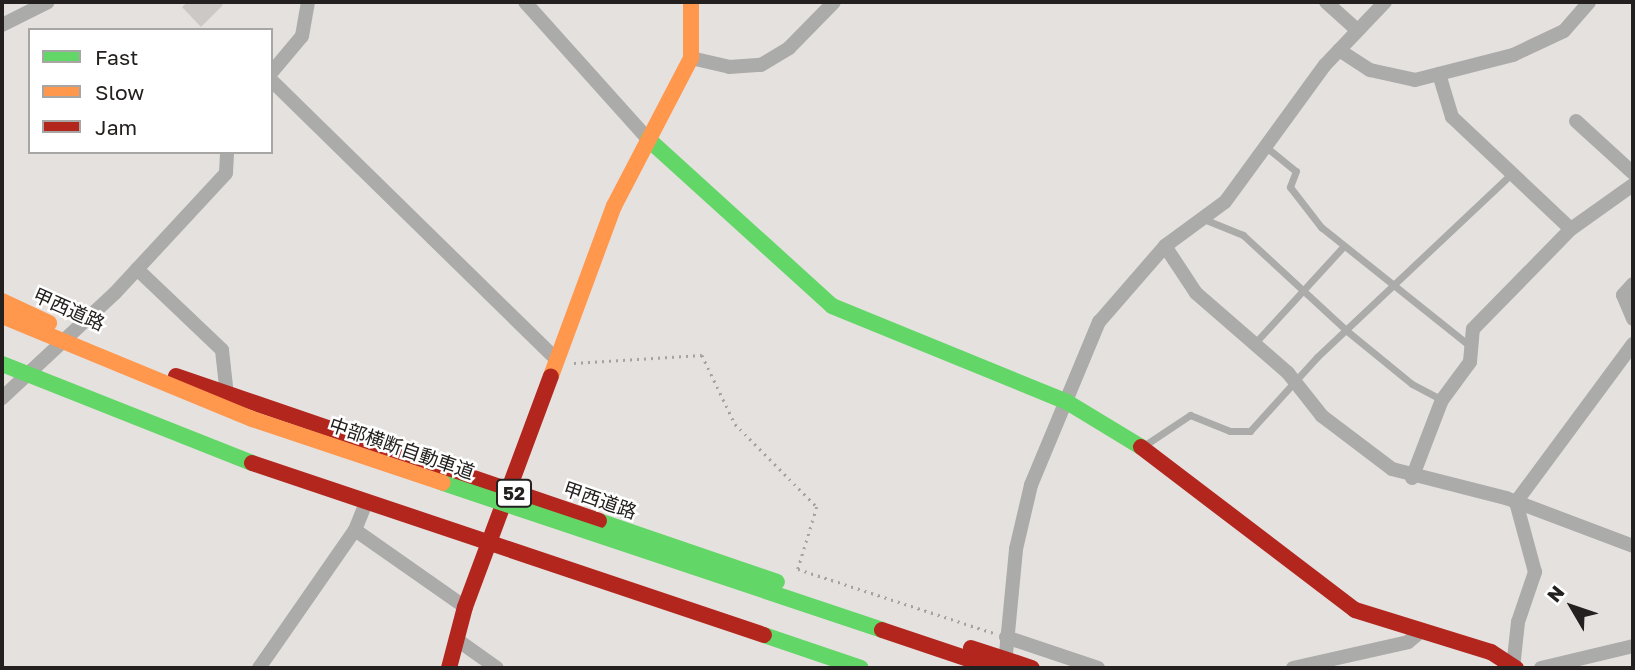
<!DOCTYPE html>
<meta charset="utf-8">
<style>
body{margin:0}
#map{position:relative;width:1635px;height:670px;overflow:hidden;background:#e5e1df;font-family:"Golos Text","Noto Sans JP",sans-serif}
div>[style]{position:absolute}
.building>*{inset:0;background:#cbc8c6}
.path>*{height:2.5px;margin-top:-1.25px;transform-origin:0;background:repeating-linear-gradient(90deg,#a4a3a2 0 2px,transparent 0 7px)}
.lane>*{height:7px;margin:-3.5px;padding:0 3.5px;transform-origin:3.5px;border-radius:3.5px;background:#ababa9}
.street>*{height:14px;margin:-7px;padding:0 7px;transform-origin:7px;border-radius:7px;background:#ababa9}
.fast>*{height:16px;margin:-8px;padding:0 8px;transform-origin:8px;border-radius:8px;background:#63d668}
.slow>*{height:16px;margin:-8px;padding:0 8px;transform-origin:8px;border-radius:8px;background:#ff974d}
.jam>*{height:16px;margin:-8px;padding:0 8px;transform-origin:8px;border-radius:8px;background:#b3261e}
.fast-bridge>*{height:16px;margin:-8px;padding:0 8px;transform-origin:8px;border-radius:8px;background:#63d668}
.slow-bridge>*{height:16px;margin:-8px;padding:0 8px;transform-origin:8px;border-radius:8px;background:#ff974d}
.jam-bridge>*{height:16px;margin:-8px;padding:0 8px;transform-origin:8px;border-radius:8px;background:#b3261e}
span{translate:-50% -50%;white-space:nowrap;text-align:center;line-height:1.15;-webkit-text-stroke:5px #fff;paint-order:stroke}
.shield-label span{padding:2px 5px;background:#fff;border:2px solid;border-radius:5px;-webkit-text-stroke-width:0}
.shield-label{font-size:18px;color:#23201f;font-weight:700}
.street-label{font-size:19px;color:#23201f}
.frame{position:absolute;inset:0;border:4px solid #23201f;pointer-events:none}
.legend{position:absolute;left:28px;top:28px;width:245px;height:126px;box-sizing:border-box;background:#fff;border:2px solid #a7a6a5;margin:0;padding:9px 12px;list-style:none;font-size:21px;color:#23201f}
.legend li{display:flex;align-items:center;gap:14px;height:35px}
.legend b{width:35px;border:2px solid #a7a6a5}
.north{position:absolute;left:1537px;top:572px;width:70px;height:70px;-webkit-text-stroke:5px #fff;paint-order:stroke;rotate:309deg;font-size:19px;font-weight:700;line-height:28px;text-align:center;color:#23201f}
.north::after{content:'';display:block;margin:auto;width:24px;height:32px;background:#23201f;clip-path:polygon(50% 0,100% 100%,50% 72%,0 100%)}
</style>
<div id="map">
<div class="building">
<i style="clip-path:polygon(188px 2px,220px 2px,223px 5px,201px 27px,182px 7px)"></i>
</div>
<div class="path">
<i style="left:574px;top:363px;width:128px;rotate:-3.6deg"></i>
<i style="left:702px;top:355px;width:76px;rotate:64.4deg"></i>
<i style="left:735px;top:424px;width:117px;rotate:45.3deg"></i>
<i style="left:817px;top:507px;width:65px;rotate:107deg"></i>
<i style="left:798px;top:569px;width:206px;rotate:18.1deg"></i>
</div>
<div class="lane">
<i style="left:1266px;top:147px;width:38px;rotate:39deg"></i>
<i style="left:1296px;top:171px;width:17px;rotate:111deg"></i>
<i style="left:1290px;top:187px;width:51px;rotate:52.2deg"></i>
<i style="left:1321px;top:227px;width:189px;rotate:38.6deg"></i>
<i style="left:1206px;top:220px;width:40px;rotate:22deg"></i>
<i style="left:1243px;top:235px;width:142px;rotate:42.7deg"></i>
<i style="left:1347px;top:331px;width:84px;rotate:39.2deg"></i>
<i style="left:1412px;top:384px;width:34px;rotate:28deg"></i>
<i style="left:1254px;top:344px;width:132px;rotate:-47.5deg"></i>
<i style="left:1142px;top:447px;width:58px;rotate:-33.7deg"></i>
<i style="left:1190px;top:415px;width:43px;rotate:21.8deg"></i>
<i style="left:1230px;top:431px;width:20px"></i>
<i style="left:1250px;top:431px;width:100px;rotate:-47.8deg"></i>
<i style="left:1317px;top:357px;width:267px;rotate:-43.3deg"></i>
</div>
<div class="street">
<i style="left:525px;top:2px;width:184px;rotate:48.1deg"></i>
<i style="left:1326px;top:2px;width:40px;rotate:42deg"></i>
<i style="left:2px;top:25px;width:51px;rotate:-26.6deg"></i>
<i style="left:1339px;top:50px;width:37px;rotate:33deg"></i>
<i style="left:1370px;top:70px;width:46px;rotate:12.5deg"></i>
<i style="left:1415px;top:80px;width:101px;rotate:-14.3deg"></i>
<i style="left:1513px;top:55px;width:56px;rotate:-25.2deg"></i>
<i style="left:1564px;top:31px;width:38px;rotate:-49deg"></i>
<i style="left:691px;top:58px;width:39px;rotate:13deg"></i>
<i style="left:729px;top:67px;width:32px;rotate:-4deg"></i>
<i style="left:761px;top:65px;width:33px;rotate:-31deg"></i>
<i style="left:789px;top:48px;width:64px;rotate:-45.6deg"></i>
<i style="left:271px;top:73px;width:48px;rotate:-50deg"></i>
<i style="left:302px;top:36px;width:35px;rotate:-80deg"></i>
<i style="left:1439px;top:74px;width:45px;rotate:73.2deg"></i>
<i style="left:1452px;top:117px;width:163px;rotate:43.3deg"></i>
<i style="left:271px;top:80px;width:400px;rotate:44.4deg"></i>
<i style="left:1576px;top:121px;width:77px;rotate:42.4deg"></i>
<i style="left:1165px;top:246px;width:56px;rotate:56.6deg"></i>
<i style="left:1196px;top:293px;width:122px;rotate:41deg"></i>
<i style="left:1288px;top:373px;width:55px;rotate:51.7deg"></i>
<i style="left:1322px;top:416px;width:88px;rotate:37.1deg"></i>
<i style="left:1392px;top:469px;width:118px;rotate:14.3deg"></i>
<i style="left:1506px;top:498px;width:136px;rotate:20.7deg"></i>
<i style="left:137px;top:269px;width:117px;rotate:43.6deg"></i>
<i style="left:222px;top:350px;width:45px;rotate:83.7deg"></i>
<i style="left:1633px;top:284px;width:15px;rotate:132deg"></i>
<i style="left:1623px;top:295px;width:26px;rotate:67deg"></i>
<i style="left:2px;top:398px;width:154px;rotate:-42.9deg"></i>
<i style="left:115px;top:293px;width:163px;rotate:-47.2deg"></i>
<i style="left:226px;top:173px;width:21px;rotate:-87deg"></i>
<i style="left:1412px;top:478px;width:84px;rotate:-69deg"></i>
<i style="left:1442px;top:400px;width:47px;rotate:-53.6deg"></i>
<i style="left:1470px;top:362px;width:33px;rotate:-85deg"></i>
<i style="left:1473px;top:329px;width:140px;rotate:-45.6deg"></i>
<i style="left:1571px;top:229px;width:76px;rotate:-35.4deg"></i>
<i style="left:355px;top:530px;width:134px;rotate:35deg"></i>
<i style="left:1006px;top:637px;width:97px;rotate:18.6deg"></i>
<i style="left:456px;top:639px;width:50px;rotate:35.3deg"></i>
<i style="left:1005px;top:664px;width:116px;rotate:-84.5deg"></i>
<i style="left:1016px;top:549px;width:66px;rotate:-76.8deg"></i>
<i style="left:1031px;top:485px;width:177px;rotate:-67.4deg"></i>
<i style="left:1099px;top:322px;width:101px;rotate:-49deg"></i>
<i style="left:1165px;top:246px;width:74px;rotate:-36.3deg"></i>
<i style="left:1225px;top:202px;width:170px;rotate:-53.9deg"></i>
<i style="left:1325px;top:65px;width:87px;rotate:-46.4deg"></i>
<i style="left:259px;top:668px;width:168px;rotate:-55.2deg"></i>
<i style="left:355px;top:530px;width:29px;rotate:-68deg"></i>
<i style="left:1293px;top:668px;width:118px;rotate:-12.7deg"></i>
<i style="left:1408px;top:642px;width:13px;rotate:-39deg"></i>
<i style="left:1513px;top:668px;width:46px;rotate:-83.8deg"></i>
<i style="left:1518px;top:622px;width:53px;rotate:-71.2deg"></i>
<i style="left:1535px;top:572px;width:73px;rotate:-105.2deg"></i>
<i style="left:1516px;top:502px;width:197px;rotate:-53.5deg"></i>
<i style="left:1541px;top:668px;width:95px;rotate:-13.4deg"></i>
</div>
<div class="fast">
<i style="left:648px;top:139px;width:248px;rotate:42.2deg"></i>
<i style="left:832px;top:306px;width:254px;rotate:22.2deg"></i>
<i style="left:1067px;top:402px;width:87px;rotate:31.3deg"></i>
<i style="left:2px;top:364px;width:269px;rotate:21.6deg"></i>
<i style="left:599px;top:521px;width:188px;rotate:18.9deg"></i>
<i style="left:764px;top:635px;width:102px;rotate:18.8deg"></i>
</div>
<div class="slow">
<i style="left:2px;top:301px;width:52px;rotate:25.1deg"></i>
<i style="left:551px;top:376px;width:181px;rotate:-69.7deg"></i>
<i style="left:614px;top:206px;width:167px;rotate:-62.5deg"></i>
<i style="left:691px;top:58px;width:56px;rotate:-90deg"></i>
</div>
<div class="jam">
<i style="left:176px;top:376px;width:447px;rotate:18.9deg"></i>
<i style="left:1141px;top:447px;width:269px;rotate:37.3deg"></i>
<i style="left:1355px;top:610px;width:142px;rotate:17.2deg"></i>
<i style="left:1491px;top:652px;width:30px;rotate:33deg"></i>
<i style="left:252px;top:463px;width:540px;rotate:18.57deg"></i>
<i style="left:971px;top:648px;width:64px;rotate:18.2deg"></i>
<i style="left:449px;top:668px;width:63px;rotate:-75.3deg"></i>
<i style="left:465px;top:607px;width:246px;rotate:-69.6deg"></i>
</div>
<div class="fast-bridge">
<i style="left:443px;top:483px;width:463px;rotate:18.5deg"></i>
</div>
<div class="slow-bridge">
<i style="left:2px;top:316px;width:270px;rotate:22.4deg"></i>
<i style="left:252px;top:419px;width:201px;rotate:18.5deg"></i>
</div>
<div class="jam-bridge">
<i style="left:882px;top:630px;width:119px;rotate:18.6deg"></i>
</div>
<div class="shield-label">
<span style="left:514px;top:493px">52</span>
</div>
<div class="street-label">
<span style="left:69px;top:309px;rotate:24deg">甲西道路</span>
<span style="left:402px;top:448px;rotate:19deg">中部横断自動車道</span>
<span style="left:600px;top:500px;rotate:19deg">甲西道路</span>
</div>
<div class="frame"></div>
<ul class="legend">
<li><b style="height:9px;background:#63d668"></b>Fast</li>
<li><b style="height:9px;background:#ff974d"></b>Slow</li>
<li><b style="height:9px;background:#b3261e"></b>Jam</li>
</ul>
<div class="north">N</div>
</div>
